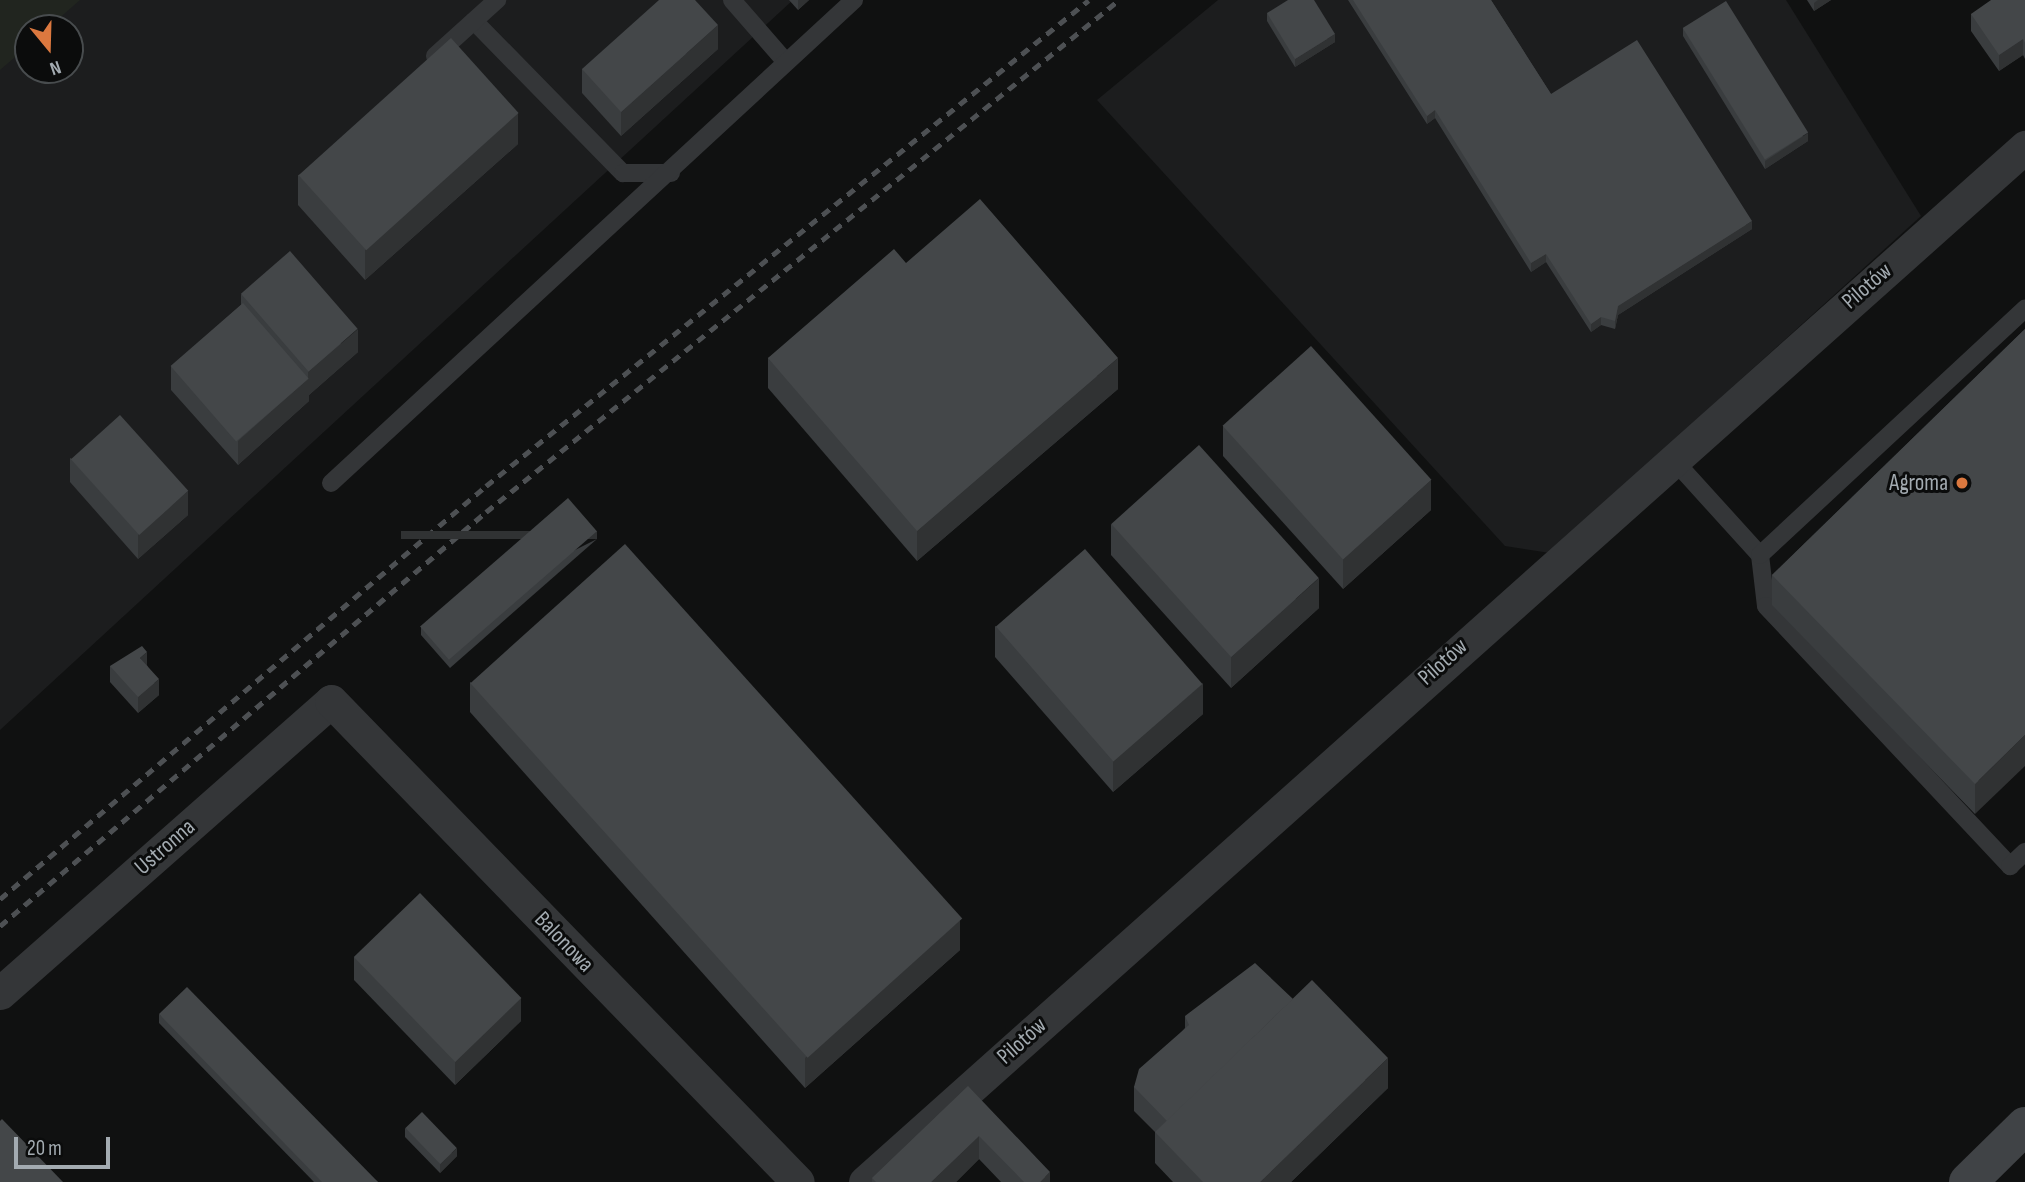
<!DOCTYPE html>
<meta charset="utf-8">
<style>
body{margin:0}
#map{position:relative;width:2025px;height:1182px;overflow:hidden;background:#101111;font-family:"Sofia Sans Condensed",sans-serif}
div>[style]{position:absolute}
.built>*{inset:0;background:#1c1d1e}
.green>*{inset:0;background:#21251f}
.lane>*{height:18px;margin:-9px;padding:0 9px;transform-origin:9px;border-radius:9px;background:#343638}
.street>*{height:33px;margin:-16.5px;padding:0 16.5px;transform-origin:16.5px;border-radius:16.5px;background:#343638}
.secondary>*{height:38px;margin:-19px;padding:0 19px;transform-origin:19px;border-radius:19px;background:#404346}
.rail>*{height:5px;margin-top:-2.5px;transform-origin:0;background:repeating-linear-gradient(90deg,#4d5053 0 9px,transparent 0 16px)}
.wall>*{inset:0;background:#3a3d3f}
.shaded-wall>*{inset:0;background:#303233;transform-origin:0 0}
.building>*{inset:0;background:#444749;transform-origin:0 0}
.dots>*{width:19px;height:19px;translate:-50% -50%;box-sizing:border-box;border:4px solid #0b0c0c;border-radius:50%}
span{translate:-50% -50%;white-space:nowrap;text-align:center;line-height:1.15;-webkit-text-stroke:6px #0b0c0c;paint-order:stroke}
.street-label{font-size:23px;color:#a3abb1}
.poi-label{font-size:23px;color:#a3abb1}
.right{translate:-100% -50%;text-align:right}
.north{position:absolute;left:14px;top:14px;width:70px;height:70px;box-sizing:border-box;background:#0b0c0c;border:2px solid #484c4e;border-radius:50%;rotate:161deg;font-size:19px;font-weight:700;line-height:28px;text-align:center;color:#a3abb1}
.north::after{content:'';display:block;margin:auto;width:24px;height:32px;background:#db783f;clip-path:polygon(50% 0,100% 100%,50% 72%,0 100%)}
.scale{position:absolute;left:14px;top:1137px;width:96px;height:32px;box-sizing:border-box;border:4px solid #a3abb1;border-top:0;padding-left:9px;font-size:21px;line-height:24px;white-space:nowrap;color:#a3abb1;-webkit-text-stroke:5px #0b0c0c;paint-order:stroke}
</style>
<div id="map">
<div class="built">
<i style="clip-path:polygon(evenodd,0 0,793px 0,0 730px,0 0,28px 28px,70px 28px,70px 70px,28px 70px,28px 28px)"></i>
<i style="clip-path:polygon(1218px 0,1786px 0,1921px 216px,1550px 553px,1505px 546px,1097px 100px)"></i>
</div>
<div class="green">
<i style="clip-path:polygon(0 0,80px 0,48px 28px,28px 28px,28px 46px,0 70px)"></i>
</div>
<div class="lane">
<i style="left:732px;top:0;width:81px;rotate:49deg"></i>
<i style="left:474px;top:21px;width:213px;rotate:45.6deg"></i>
<i style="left:623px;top:173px;width:48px"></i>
<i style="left:435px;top:56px;width:84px;rotate:-42.1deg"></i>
<i style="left:1671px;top:457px;width:132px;rotate:47.8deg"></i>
<i style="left:1760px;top:555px;width:51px;rotate:83.3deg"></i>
<i style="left:1766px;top:606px;width:357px;rotate:46.8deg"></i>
<i style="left:2010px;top:866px;width:21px;rotate:-43deg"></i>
<i style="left:331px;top:483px;width:712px;rotate:-42.72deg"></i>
<i style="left:1760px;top:555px;width:362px;rotate:-42.9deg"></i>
</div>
<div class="street">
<i style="left:0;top:993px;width:441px;rotate:-41.4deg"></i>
<i style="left:331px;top:701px;width:670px;rotate:45.85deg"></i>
<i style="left:865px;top:1182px;width:1555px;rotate:-41.74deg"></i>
</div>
<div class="secondary">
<i style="left:1968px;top:1182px;width:80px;rotate:-44.5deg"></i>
</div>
<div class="rail">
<i style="left:0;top:899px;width:638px;rotate:-40.36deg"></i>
<i style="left:486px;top:486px;width:774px;rotate:-38.87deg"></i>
<i style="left:0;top:926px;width:638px;rotate:-40.43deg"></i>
<i style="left:486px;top:512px;width:814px;rotate:-38.97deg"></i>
</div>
<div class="wall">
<i style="clip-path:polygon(789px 0,809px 0,798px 10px)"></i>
<i style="clip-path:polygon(1348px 0,1491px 0,1551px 94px,1752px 229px,1618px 315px,1615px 329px,1601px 325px,1591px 332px,1546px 262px,1531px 272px,1435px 118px,1427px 124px)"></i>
<i style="clip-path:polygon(1807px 0,1831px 0,1814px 11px)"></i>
<i style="clip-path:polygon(2025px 0,2025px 59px,2023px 55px,1999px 71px,1971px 31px,1971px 14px)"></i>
<i style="clip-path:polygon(1267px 13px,1335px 42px,1295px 67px,1267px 21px)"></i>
<i style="clip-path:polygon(1683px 28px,1808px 141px,1765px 169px,1683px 36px)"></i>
<i style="clip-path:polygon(718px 49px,621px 136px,582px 93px,582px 69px)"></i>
<i style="clip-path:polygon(518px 144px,365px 280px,298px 205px,298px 175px)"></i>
<i style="clip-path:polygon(906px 263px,1118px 389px,917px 561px,768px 388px,768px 358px)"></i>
<i style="clip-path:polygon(241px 294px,358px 352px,309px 395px,309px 401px,238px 465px,171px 390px,171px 367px,241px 305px)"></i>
<i style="clip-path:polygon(2025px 329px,1975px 814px,1772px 605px,1772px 575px)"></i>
<i style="clip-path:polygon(1223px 426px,1431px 510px,1343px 589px,1223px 456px)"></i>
<i style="clip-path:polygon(70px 458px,188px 515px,138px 559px,70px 482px)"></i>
<i style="clip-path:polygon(1111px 524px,1319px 608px,1231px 688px,1111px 555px)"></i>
<i style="clip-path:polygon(597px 539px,450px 668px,421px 635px,421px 627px)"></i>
<i style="clip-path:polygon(995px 626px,1203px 714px,1113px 792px,995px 657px)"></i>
<i style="clip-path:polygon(147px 665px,159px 695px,138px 713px,110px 682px,110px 666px)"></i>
<i style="clip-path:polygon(470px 682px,960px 950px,805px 1088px,470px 712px)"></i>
<i style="clip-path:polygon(354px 957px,521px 1021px,455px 1085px,354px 980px)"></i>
<i style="clip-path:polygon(159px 1014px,378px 1182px,314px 1182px,159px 1023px)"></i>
<i style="clip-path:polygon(1185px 1016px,1388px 1088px,1291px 1182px,1173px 1182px,1155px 1163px,1155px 1132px,1134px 1111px,1134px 1087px,1185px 1028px)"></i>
<i style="clip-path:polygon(968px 1086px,1050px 1182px,1001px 1182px,979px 1159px,956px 1182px,872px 1182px,872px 1178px)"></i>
<i style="clip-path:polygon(405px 1128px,457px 1156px,440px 1173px,405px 1137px)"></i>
</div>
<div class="shaded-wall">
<i style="clip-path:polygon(798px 0,809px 0,798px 10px)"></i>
<i style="clip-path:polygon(1818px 0,1831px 0,1814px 11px,1814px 3px)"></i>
<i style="clip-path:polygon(718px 25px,718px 49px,621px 136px,621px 112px)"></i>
<i style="clip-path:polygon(1335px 34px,1335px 42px,1295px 67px,1295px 59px)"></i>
<i style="clip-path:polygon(2023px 39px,2023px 55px,1999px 71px,1999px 55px)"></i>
<i style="clip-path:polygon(1435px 110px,1435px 118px,1427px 124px,1427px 116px)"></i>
<i style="clip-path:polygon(518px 113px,518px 144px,365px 280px,365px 250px)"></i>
<i style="clip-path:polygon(1808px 133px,1808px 141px,1765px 169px,1765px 161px)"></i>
<i style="clip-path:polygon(1752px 221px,1752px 229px,1618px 315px,1615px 329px,1615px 321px,1618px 306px)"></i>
<i style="clip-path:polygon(1546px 254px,1546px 262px,1531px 272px,1531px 263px)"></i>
<i style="clip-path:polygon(1601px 317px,1601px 325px,1591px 332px,1591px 324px)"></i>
<i style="clip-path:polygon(358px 329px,358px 352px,309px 395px,309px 401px,238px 465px,238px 441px,308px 379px,308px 372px)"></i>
<i style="clip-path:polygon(1118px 358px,1118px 389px,917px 561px,917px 531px)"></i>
<i style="clip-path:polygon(1431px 480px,1431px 510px,1343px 589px,1343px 559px)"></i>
<i style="clip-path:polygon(188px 491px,188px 515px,138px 559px,138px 535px)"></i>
<i style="left:597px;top:531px;width:8px;height:196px;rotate:90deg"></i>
<i style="clip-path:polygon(1319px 578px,1319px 608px,1231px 688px,1231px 657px)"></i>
<i style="clip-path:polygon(147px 652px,147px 668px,140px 658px)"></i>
<i style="clip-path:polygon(159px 679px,159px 695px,138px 713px,138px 697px)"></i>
<i style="clip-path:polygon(1203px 683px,1203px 714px,1113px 792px,1113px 761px)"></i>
<i style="clip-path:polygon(2025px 735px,2025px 766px,1975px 814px,1975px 784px)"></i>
<i style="clip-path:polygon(960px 920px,960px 950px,805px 1088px,805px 1058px)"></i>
<i style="clip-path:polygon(521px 998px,521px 1021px,455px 1085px,455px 1061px)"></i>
<i style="clip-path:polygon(1388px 1058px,1388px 1088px,1291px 1182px,1260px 1182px)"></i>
<i style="clip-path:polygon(979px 1136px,979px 1159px,956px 1182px,931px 1182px)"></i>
<i style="clip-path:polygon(457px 1148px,457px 1156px,440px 1173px,440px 1164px)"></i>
<i style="clip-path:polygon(1050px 1172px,1050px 1182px,1040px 1182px)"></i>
</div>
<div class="building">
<i style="clip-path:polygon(659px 0,695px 0,718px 25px,621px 112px,582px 69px)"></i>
<i style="clip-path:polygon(1288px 0,1314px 0,1335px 34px,1295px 59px,1267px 13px)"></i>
<i style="clip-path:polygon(1353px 0,1491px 0,1551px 94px,1637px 40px,1752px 221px,1618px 306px,1615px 321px,1601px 317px,1591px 324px,1546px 254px,1531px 263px,1435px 110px,1427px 116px)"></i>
<i style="clip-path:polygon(1991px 0,2025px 0,2025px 43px,2023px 39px,1999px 55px,1971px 14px)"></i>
<i style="left:1726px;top:1px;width:155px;height:51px;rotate:58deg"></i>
<i style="left:451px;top:38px;width:101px;height:205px;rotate:48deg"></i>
<i style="clip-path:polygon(980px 199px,1118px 358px,917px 531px,768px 358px,894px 249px,906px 263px)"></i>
<i style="left:290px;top:251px;width:103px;height:65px;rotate:49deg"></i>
<i style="left:243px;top:303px;width:100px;height:96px;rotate:49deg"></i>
<i style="clip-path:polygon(2025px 329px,2025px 735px,1975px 784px,1772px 575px)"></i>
<i style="left:1311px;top:346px;width:180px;height:119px;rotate:48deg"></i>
<i style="left:120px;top:415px;width:102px;height:66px;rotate:48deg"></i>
<i style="left:1199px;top:445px;width:179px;height:118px;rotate:48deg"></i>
<i style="left:568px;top:498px;width:44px;height:196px;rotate:49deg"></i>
<i style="left:625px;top:544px;width:504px;height:208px;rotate:48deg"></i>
<i style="left:1085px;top:549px;width:179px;height:118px;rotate:49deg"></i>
<i style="clip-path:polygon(142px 646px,147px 652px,140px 658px,159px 679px,138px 697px,110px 666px)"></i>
<i style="left:420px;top:893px;width:146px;height:92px;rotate:46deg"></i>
<i style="clip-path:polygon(1255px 963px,1293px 999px,1167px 1121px,1134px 1087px,1139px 1069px,1189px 1025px,1185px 1016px)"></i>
<i style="clip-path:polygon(1312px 980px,1388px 1058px,1260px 1182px,1203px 1182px,1155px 1132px)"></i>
<i style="clip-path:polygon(187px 987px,378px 1182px,322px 1182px,159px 1014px)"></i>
<i style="clip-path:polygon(968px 1086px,1050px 1172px,1040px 1182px,1024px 1182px,979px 1136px,931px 1182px,876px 1182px,872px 1178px)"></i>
<i style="left:422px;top:1112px;width:50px;height:23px;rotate:46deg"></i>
<i style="clip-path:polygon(2px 1119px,63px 1182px,0 1182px,0 1121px)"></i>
</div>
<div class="dots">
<i style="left:1962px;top:483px;background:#db783f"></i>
</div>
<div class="street-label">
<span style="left:1867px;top:286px;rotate:-41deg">Pilotów</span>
<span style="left:1443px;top:662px;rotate:-42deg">Pilotów</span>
<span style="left:165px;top:847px;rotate:-41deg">Ustronna</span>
<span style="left:564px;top:942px;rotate:46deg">Balonowa</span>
<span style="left:1022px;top:1041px;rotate:-42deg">Pilotów</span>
</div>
<div class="poi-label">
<span class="right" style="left:1948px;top:483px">Agroma</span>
</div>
<div class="north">N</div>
<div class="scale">20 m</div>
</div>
